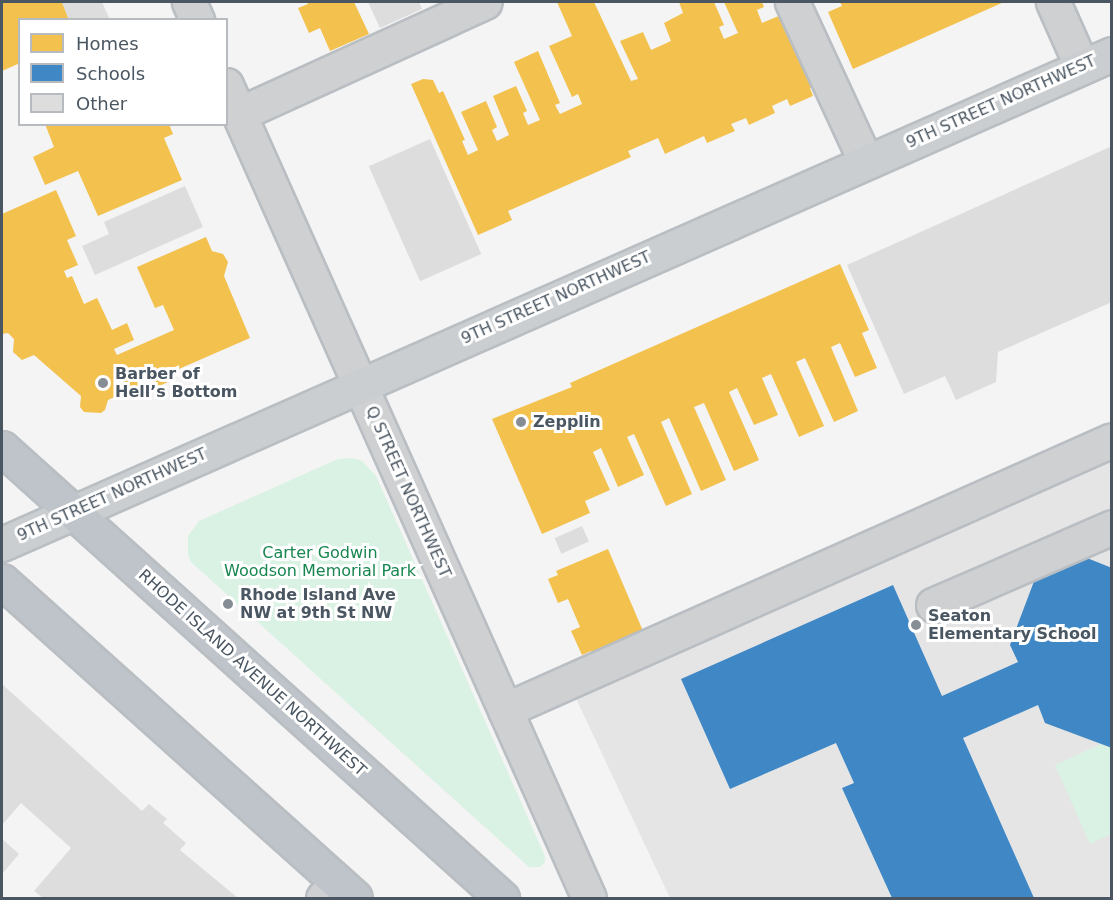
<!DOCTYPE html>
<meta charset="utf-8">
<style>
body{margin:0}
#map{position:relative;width:1113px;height:900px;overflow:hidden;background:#f4f4f4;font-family:"DejaVu Sans",sans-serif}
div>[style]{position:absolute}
.education>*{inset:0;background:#e6e5e6}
.green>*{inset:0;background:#d9f2e3}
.homes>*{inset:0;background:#f2c14e}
.schools>*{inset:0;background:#3f88c5}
.building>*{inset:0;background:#ddddde;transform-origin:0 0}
.roads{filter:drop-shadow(2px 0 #b9bec3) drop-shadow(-2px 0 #b9bec3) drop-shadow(0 2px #b9bec3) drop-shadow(0 -2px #b9bec3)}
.minor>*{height:33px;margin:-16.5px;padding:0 16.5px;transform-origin:16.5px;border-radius:16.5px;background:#ced0d2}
.major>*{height:33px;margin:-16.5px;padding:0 16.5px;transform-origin:16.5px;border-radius:16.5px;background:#caced1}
.highway>*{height:33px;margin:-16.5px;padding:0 16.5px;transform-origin:16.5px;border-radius:16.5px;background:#bec4c9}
.dots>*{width:16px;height:16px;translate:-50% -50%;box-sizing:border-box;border:3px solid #fff;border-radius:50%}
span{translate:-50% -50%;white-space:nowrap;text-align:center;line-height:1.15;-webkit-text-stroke:6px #fff;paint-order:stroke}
.street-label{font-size:16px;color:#4a5661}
.poi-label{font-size:16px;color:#4a5661;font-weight:700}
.left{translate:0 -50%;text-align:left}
.park-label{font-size:16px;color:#17864f}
.frame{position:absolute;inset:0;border:3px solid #4a5661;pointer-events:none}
.legend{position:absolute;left:18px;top:18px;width:210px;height:108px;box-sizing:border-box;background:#fff;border:2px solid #b7bbc0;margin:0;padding:8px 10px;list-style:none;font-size:18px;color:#4a5661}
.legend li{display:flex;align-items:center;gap:12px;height:30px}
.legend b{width:30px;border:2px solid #b7bbc0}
</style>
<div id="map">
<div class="education">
<i style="clip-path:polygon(1111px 451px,1111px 898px,670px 898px,572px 690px)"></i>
</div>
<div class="green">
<i style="clip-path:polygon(352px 458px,362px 461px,376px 476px,545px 856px,545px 862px,540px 867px,529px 867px,191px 562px,188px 555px,188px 536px,199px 521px,338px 459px)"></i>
<i style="clip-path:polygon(1101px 744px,1111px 748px,1111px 834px,1090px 844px,1055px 765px)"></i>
</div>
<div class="homes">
<i style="clip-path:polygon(2px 2px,62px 2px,69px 20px,20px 20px,20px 63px,2px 71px)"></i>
<i style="clip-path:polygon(307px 2px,354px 2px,369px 34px,330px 51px,320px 28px,309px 33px,298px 8px,308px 4px)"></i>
<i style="clip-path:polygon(557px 2px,594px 2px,631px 81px,638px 79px,620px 41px,643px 32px,651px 50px,671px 41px,664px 23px,683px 13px,679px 2px,714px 2px,724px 25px,719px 27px,724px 39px,738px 33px,724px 2px,762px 2px,764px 7px,757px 10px,762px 23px,781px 15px,812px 87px,810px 88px,813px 96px,790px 106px,787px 99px,772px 106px,775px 113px,749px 125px,746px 118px,731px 124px,735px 131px,707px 143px,704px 136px,665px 154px,658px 138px,628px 151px,631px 157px,508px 211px,512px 220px,478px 235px,411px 84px,423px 79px,433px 80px,439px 93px,443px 91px,465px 140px,462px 141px,468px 155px,478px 150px,461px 112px,486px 101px,497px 127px,492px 130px,497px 141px,509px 135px,493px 96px,516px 86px,527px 111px,523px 113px,528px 125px,540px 120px,514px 62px,538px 51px,560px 103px,555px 105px,560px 114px,582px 104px,578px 94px,572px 97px,549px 46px,572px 36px)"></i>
<i style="clip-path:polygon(840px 2px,1004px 2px,853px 69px,828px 12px,842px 6px)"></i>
<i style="clip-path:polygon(45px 124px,169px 124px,173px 134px,164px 138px,182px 180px,98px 216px,78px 171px,45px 185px,33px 157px,54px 147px)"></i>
<i style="clip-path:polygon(56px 190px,76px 236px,67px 240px,78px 265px,64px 271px,67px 278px,72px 276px,84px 304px,97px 298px,112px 330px,127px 323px,134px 340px,114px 349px,117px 355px,174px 330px,163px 305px,155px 308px,137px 267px,206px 237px,212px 251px,223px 254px,228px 262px,224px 276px,250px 338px,172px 372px,170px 381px,157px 387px,145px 383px,108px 400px,105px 410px,101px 413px,84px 412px,80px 407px,81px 396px,34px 355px,22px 360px,13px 352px,14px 339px,8px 333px,2px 334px,2px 214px)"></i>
<i style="clip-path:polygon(840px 264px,869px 330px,862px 333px,877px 368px,855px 377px,840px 343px,831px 347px,858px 411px,834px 422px,805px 358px,796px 362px,824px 426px,799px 437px,771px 374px,762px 378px,778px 415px,754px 425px,737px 388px,729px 392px,759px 460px,734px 471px,704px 403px,694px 407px,726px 480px,701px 491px,669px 418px,661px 422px,692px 494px,666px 506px,634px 434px,627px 437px,644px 475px,618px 487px,601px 448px,593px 452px,610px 490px,585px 501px,590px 513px,542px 534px,492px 419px,572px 387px,570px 383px)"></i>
<i style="clip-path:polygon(608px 549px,643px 631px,592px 654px,591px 651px,582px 655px,571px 631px,580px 627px,568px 599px,558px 603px,548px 579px,558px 575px,556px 571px)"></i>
</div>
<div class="schools">
<i style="clip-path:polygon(1082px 556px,1112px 568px,1112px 748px,1045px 723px,1038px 705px,963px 738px,1034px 898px,892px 898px,842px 788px,854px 783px,836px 743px,730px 789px,681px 679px,893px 585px,942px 696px,1018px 662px,1010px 645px,1036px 576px)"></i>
</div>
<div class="building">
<i style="clip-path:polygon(62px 2px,102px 2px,110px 20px,69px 20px)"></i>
<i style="clip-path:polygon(368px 2px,419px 2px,422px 9px,380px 28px)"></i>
<i style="left:430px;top:139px;width:126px;height:67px;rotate:66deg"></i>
<i style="clip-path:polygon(1112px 146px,1112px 302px,998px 352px,996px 382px,956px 400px,945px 376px,904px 394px,847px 265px)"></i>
<i style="clip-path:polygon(185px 186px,203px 227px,95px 275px,82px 246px,109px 234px,104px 222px)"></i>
<i style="left:582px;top:526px;width:17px;height:30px;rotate:66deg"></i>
<i style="clip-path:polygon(2px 684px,142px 811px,149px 804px,167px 819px,163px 823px,186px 843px,180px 850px,238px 898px,43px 898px,34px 891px,71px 848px,21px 803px,2px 825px)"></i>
<i style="clip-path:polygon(2px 839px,19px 854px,2px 874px)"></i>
</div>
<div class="roads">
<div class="minor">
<i style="left:189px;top:2px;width:20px;rotate:66deg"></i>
<i style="left:792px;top:2px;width:176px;rotate:65.2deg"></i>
<i style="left:1053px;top:2px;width:71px;rotate:66deg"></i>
<i style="left:226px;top:85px;width:890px;rotate:65.94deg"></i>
<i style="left:239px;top:114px;width:270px;rotate:-24.5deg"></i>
<i style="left:933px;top:605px;width:195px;rotate:-23.5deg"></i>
<i style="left:505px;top:710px;width:664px;rotate:-23.98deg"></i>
<i style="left:323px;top:898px;width:21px;rotate:-45deg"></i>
</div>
<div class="major">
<i style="left:2px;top:544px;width:1213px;rotate:-23.82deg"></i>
</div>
<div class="highway">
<i style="left:2px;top:448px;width:673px;rotate:41.99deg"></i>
<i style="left:2px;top:581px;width:474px;rotate:41.9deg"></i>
</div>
</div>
<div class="dots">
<i style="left:103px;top:383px;background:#868d94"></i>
<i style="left:521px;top:422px;background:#868d94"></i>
<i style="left:228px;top:604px;background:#868d94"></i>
<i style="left:916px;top:625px;background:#868d94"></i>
</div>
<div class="street-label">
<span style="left:1001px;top:102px;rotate:-24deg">9TH STREET NORTHWEST</span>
<span style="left:556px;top:298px;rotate:-24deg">9TH STREET NORTHWEST</span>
<span style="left:408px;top:492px;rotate:66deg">Q STREET NORTHWEST</span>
<span style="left:112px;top:495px;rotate:-24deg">9TH STREET NORTHWEST</span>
<span style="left:252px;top:673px;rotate:42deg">RHODE ISLAND AVENUE NORTHWEST</span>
</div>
<div class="poi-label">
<span class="left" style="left:115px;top:383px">Barber of<br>Hell’s Bottom</span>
<span class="left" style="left:533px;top:422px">Zepplin</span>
<span class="left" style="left:240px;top:604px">Rhode Island Ave<br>NW at 9th St NW</span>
<span class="left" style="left:928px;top:625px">Seaton<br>Elementary School</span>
</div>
<div class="park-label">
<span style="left:320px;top:562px">Carter Godwin<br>Woodson Memorial Park</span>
</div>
<div class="frame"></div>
<ul class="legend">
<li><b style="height:16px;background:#f2c14e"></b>Homes</li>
<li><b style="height:16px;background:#3f88c5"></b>Schools</li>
<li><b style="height:16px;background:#ddddde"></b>Other</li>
</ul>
</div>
